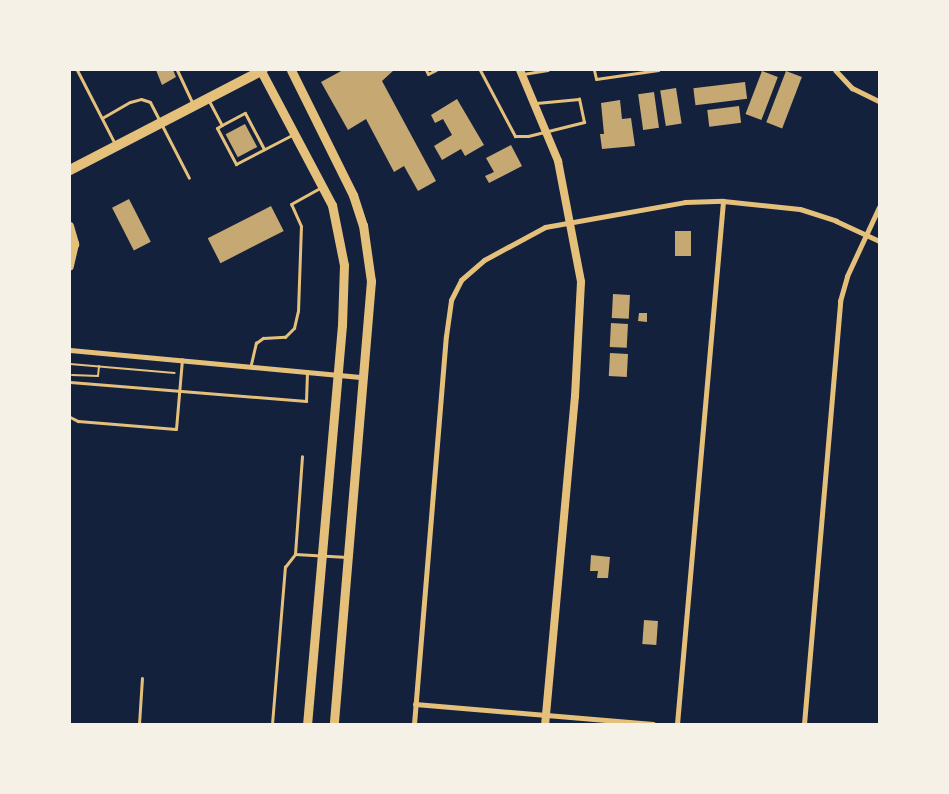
<!DOCTYPE html>
<style>
body{margin:0}
#map{position:relative;width:949px;height:794px;overflow:hidden;background:#14213d;font-family:Barlow,sans-serif}
div>[style]{position:absolute}
.building>*{inset:0;background:#c6a872;transform-origin:0 0}
.path>*{height:2px;margin:-1px;padding:0 1px;transform-origin:1px;border-radius:1px;background:#e5c07b}
.service>*{height:3px;margin:-1.5px;padding:0 1.5px;transform-origin:1.5px;border-radius:1.5px;background:#e5c07b}
.minor>*{height:5px;margin:-2.5px;padding:0 2.5px;transform-origin:2.5px;border-radius:2.5px;background:#e5c07b}
.tertiary>*{height:8px;margin:-4px;padding:0 4px;transform-origin:4px;border-radius:4px;background:#e5c07b}
.secondary>*{height:9px;margin:-4.5px;padding:0 4.5px;transform-origin:4.5px;border-radius:4.5px;background:#e5c07b}
.primary>*{height:10px;margin:-5px;padding:0 5px;transform-origin:5px;border-radius:5px;background:#e5c07b}
span{translate:-50% -50%;white-space:nowrap;text-align:center;line-height:1.15;-webkit-text-stroke:5px #f6f1e7;paint-order:stroke}
.frame{position:absolute;inset:0;border:71px solid #f6f1e7;pointer-events:none}
</style>
<div id="map">
<div class="building">
<i style="clip-path:polygon(156px 70px,173px 70px,176px 77px,162px 85px)"></i>
<i style="clip-path:polygon(343px 70px,394px 70px,382px 81px,436px 181px,418px 191px,404px 166px,394px 172px,366px 119px,348px 130px,321px 82px)"></i>
<i style="left:762px;top:71px;width:17px;height:46px;rotate:21deg"></i>
<i style="left:786px;top:71px;width:17px;height:55px;rotate:21deg"></i>
<i style="left:745px;top:82px;width:17px;height:52px;rotate:83deg"></i>
<i style="left:676px;top:88px;width:36px;height:16px;rotate:81deg"></i>
<i style="left:654px;top:92px;width:36px;height:16px;rotate:82deg"></i>
<i style="clip-path:polygon(457px 99px,484px 145px,465px 156px,461px 149px,442px 160px,434px 146px,452px 135px,443px 119px,435px 123px,431px 115px)"></i>
<i style="clip-path:polygon(620px 100px,622px 119px,631px 118px,635px 146px,602px 149px,600px 134px,604px 134px,601px 103px)"></i>
<i style="left:739px;top:106px;width:17px;height:32px;rotate:83deg"></i>
<i style="left:245px;top:124px;width:26px;height:22px;rotate:62deg"></i>
<i style="clip-path:polygon(511px 145px,522px 166px,489px 183px,485px 176px,494px 172px,486px 158px)"></i>
<i style="left:129px;top:199px;width:48px;height:19px;rotate:63deg"></i>
<i style="left:271px;top:206px;width:28px;height:71px;rotate:63deg"></i>
<i style="left:675px;top:231px;width:16px;height:25px"></i>
<i style="left:613px;top:294px;width:17px;height:24px;rotate:3deg"></i>
<i style="clip-path:polygon(639px 313px,647px 313px,647px 322px,638px 321px)"></i>
<i style="left:611px;top:323px;width:17px;height:24px;rotate:3deg"></i>
<i style="left:610px;top:353px;width:18px;height:23px;rotate:3deg"></i>
<i style="clip-path:polygon(591px 555px,610px 557px,608px 578px,597px 578px,598px 571px,590px 571px)"></i>
<i style="left:644px;top:620px;width:14px;height:24px;rotate:4deg"></i>
</div>
<div class="path">
<i style="left:70px;top:364px;width:105px;rotate:4.9deg"></i>
<i style="left:72px;top:375px;width:26px;rotate:2deg"></i>
<i style="left:98px;top:376px;width:10px;rotate:-84deg"></i>
</div>
<div class="service">
<i style="left:77px;top:70px;width:83px;rotate:62.8deg"></i>
<i style="left:177px;top:70px;width:38px;rotate:65deg"></i>
<i style="left:426px;top:70px;width:4px;rotate:63deg"></i>
<i style="left:428px;top:74px;width:9px;rotate:-27deg"></i>
<i style="left:480px;top:70px;width:75px;rotate:62.1deg"></i>
<i style="left:515px;top:136px;width:13px"></i>
<i style="left:528px;top:136px;width:58px;rotate:-14deg"></i>
<i style="left:584px;top:122px;width:24px;rotate:-102deg"></i>
<i style="left:579px;top:99px;width:43px;rotate:174.7deg"></i>
<i style="left:594px;top:70px;width:9px;rotate:77deg"></i>
<i style="left:596px;top:79px;width:63px;rotate:-8.3deg"></i>
<i style="left:523px;top:74px;width:25px;rotate:-9deg"></i>
<i style="left:209px;top:101px;width:27px;rotate:62deg"></i>
<i style="left:222px;top:125px;width:26px;rotate:-28deg"></i>
<i style="left:245px;top:113px;width:41px;rotate:62.2deg"></i>
<i style="left:102px;top:118px;width:32px;rotate:-30deg"></i>
<i style="left:130px;top:102px;width:11px;rotate:-15deg"></i>
<i style="left:141px;top:99px;width:9px;rotate:18deg"></i>
<i style="left:150px;top:102px;width:85px;rotate:62.8deg"></i>
<i style="left:222px;top:125px;width:6px;rotate:149deg"></i>
<i style="left:217px;top:128px;width:41px;rotate:62.2deg"></i>
<i style="left:236px;top:164px;width:63px;rotate:-27.4deg"></i>
<i style="left:251px;top:364px;width:22px;rotate:-77deg"></i>
<i style="left:256px;top:343px;width:9px;rotate:-36deg"></i>
<i style="left:263px;top:338px;width:22px;rotate:-3deg"></i>
<i style="left:285px;top:337px;width:13px;rotate:-45deg"></i>
<i style="left:294px;top:328px;width:17px;rotate:-77deg"></i>
<i style="left:298px;top:311px;width:85px;rotate:-88deg"></i>
<i style="left:301px;top:226px;width:24px;rotate:-114deg"></i>
<i style="left:291px;top:204px;width:35px;rotate:-29deg"></i>
<i style="left:70px;top:382px;width:237px;rotate:4.6deg"></i>
<i style="left:306px;top:401px;width:30px;rotate:-88deg"></i>
<i style="left:70px;top:417px;width:9px;rotate:27deg"></i>
<i style="left:78px;top:421px;width:98px;rotate:4.7deg"></i>
<i style="left:176px;top:429px;width:70px;rotate:-85.1deg"></i>
<i style="left:295px;top:554px;width:98px;rotate:-85.9deg"></i>
<i style="left:139px;top:724px;width:46px;rotate:-86.3deg"></i>
<i style="left:272px;top:724px;width:158px;rotate:-85.3deg"></i>
<i style="left:285px;top:567px;width:16px;rotate:-52deg"></i>
<i style="left:295px;top:554px;width:52px;rotate:3.3deg"></i>
</div>
<div class="minor">
<i style="left:835px;top:70px;width:25px;rotate:47deg"></i>
<i style="left:852px;top:88px;width:30px;rotate:26deg"></i>
<i style="left:70px;top:350px;width:294px;rotate:5.3deg"></i>
<i style="left:415px;top:704px;width:239px;rotate:4.8deg"></i>
<i style="left:414px;top:724px;width:389px;rotate:-85.3deg"></i>
<i style="left:446px;top:336px;width:36px;rotate:-82deg"></i>
<i style="left:451px;top:300px;width:22px;rotate:-63deg"></i>
<i style="left:461px;top:280px;width:30px;rotate:-41deg"></i>
<i style="left:484px;top:260px;width:69px;rotate:-28.4deg"></i>
<i style="left:545px;top:227px;width:142px;rotate:-10.1deg"></i>
<i style="left:685px;top:202px;width:38px;rotate:-2deg"></i>
<i style="left:723px;top:201px;width:77px;rotate:5.9deg"></i>
<i style="left:800px;top:209px;width:38px;rotate:18deg"></i>
<i style="left:836px;top:221px;width:47px;rotate:24.9deg"></i>
<i style="left:677px;top:724px;width:525px;rotate:-84.97deg"></i>
<i style="left:804px;top:724px;width:425px;rotate:-85.1deg"></i>
<i style="left:840px;top:301px;width:26px;rotate:-74deg"></i>
<i style="left:847px;top:276px;width:76px;rotate:-65.1deg"></i>
</div>
<div class="tertiary">
<i style="left:520px;top:70px;width:99px;rotate:67.3deg"></i>
<i style="left:558px;top:161px;width:123px;rotate:79.2deg"></i>
<i style="left:581px;top:282px;width:114px;rotate:93deg"></i>
<i style="left:575px;top:396px;width:329px;rotate:95.2deg"></i>
<i style="left:70px;top:226px;width:19px;rotate:74deg"></i>
<i style="left:75px;top:244px;width:23px;rotate:103deg"></i>
</div>
<div class="secondary">
<i style="left:291px;top:70px;width:140px;rotate:63.6deg"></i>
<i style="left:353px;top:195px;width:32px;rotate:72deg"></i>
<i style="left:363px;top:225px;width:57px;rotate:81.9deg"></i>
<i style="left:371px;top:281px;width:445px;rotate:94.8deg"></i>
<i style="left:261px;top:71px;width:152px;rotate:62.1deg"></i>
<i style="left:332px;top:205px;width:61px;rotate:78.7deg"></i>
<i style="left:344px;top:265px;width:60px;rotate:91.9deg"></i>
<i style="left:342px;top:325px;width:401px;rotate:95deg"></i>
</div>
<div class="primary">
<i style="left:70px;top:170px;width:217px;rotate:-27.4deg"></i>
</div>
<div class="frame"></div>
</div>
